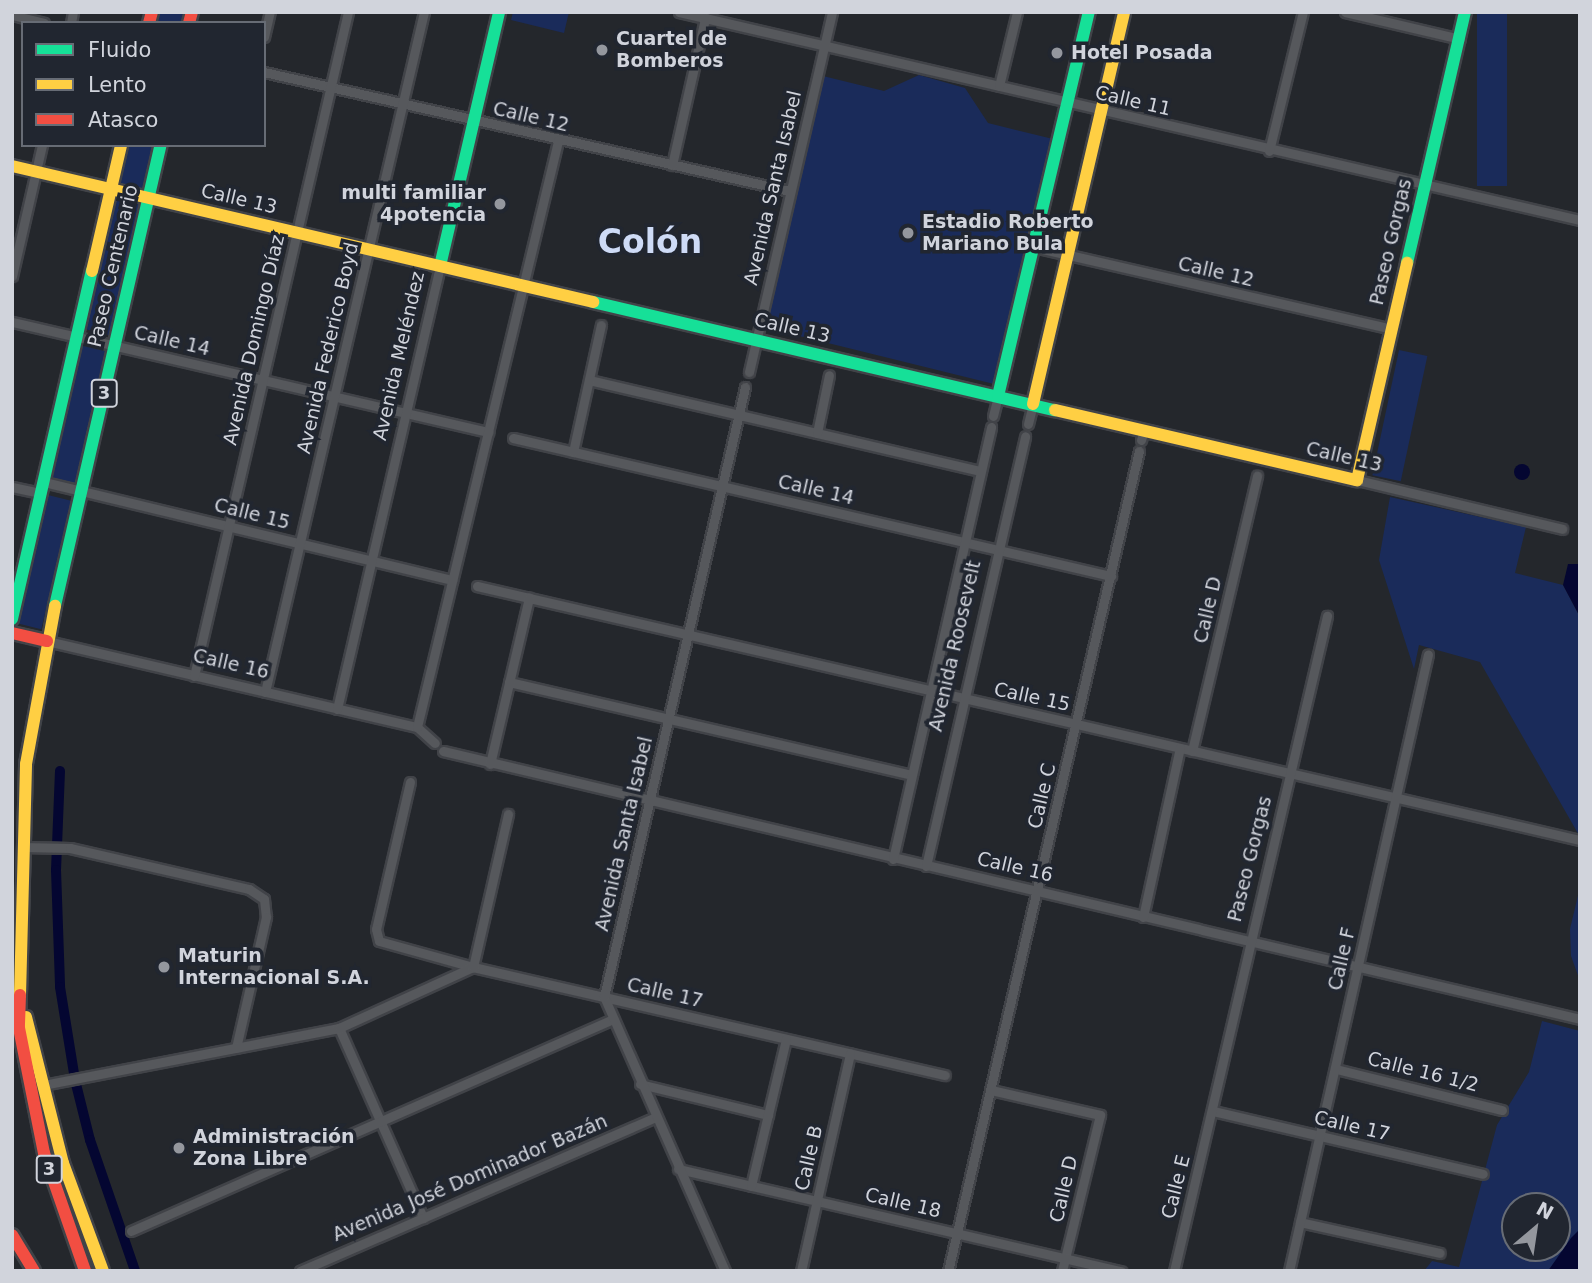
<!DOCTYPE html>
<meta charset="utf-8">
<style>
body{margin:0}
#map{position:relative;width:1592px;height:1283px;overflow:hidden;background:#24272c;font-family:"DejaVu Sans",sans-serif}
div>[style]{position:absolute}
.green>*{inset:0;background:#1a2b5a;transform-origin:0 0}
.water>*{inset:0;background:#040631}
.round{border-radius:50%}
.canal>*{height:10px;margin:-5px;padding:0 5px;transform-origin:5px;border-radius:5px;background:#040631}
.roads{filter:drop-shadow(2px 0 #414348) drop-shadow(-2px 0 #414348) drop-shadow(0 2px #414348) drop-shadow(0 -2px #414348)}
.street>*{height:9px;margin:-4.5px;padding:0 4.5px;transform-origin:4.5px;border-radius:4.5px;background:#56585c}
.fast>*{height:12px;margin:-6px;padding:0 6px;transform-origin:6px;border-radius:6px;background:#16e098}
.slow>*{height:12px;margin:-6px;padding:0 6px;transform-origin:6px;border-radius:6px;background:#ffcf43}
.jam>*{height:12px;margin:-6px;padding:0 6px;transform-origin:6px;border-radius:6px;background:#f24e42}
.dots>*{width:19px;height:19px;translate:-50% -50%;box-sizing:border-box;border:4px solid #212630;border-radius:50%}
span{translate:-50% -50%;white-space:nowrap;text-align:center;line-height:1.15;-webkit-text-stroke:7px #212630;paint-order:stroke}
.shield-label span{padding:2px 5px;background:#212630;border:2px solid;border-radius:5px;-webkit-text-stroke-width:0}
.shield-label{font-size:18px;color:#d1d4dc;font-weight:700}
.poi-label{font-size:19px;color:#d1d4dc;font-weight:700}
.left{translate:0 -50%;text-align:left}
.right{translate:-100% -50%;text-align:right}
.street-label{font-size:19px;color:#d1d4dc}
.town-label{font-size:33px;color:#cedbf6;font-weight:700}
.frame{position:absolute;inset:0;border:14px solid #d1d4dc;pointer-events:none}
.legend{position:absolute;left:21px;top:21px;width:245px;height:126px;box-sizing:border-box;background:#212630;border:2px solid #676c75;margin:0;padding:9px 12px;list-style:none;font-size:21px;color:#d1d4dc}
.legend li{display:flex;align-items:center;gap:14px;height:35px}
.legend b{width:35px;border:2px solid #676c75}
.north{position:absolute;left:1501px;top:1192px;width:70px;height:70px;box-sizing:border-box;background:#212630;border:2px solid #676c75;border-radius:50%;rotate:29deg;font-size:19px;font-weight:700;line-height:28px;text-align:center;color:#d1d4dc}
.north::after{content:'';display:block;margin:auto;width:24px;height:32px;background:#94979e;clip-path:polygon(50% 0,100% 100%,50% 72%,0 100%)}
</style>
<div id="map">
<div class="green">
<i style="clip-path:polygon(156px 12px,186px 12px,183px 23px,154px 23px)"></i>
<i style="clip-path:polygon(513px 12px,569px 12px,564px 33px,511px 20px)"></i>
<i style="left:1477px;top:12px;width:30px;height:174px"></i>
<i style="clip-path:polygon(919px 75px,965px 88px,988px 123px,1053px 139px,994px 384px,763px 327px,823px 76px,884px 91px)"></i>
<i style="clip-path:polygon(126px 145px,156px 145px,146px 190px,117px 184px)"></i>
<i style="left:113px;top:198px;width:30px;height:134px;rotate:14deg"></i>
<i style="left:80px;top:344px;width:30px;height:137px;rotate:14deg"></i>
<i style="left:1399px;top:350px;width:29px;height:128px;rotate:12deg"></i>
<i style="left:44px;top:494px;width:30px;height:132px;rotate:14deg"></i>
<i style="clip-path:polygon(1390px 497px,1526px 527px,1515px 573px,1563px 585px,1580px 617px,1580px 837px,1480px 662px,1419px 645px,1414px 669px,1379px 560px)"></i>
<i style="clip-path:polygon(1580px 887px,1580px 981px,1571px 956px,1570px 929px)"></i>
<i style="clip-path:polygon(evenodd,1542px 1021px,1580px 1031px,1580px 1229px,1548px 1271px,1424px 1271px,1432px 1261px,1459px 1267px,1497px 1125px,1529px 1072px,1542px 1021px,1515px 1206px,1557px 1206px,1557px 1248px,1515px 1248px,1515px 1206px)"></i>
</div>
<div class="water">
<i class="round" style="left:1514px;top:464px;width:16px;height:16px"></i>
<i style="clip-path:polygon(1568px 564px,1580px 564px,1580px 617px,1563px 585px)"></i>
<i style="clip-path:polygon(1580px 1229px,1580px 1271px,1548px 1271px,1571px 1238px)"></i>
</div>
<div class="canal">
<i style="left:60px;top:771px;width:99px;rotate:92.3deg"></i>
<i style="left:56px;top:870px;width:117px;rotate:88deg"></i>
<i style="left:60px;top:987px;width:94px;rotate:80.8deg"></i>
<i style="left:75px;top:1080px;width:62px;rotate:76deg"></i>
<i style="left:90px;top:1140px;width:139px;rotate:71deg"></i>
</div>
<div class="roads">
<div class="street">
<i style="left:679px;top:12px;width:925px;rotate:13deg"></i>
<i style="left:1345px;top:12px;width:118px;rotate:13.2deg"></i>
<i style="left:12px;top:15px;width:33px;rotate:14deg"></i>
<i style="left:71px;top:23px;width:11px;rotate:-80deg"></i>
<i style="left:264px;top:37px;width:26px;rotate:-77deg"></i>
<i style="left:264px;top:72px;width:539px;rotate:12.75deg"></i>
<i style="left:999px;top:86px;width:76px;rotate:-76.3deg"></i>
<i style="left:1269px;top:151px;width:143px;rotate:-76.3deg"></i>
<i style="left:672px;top:165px;width:151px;rotate:-77.3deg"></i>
<i style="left:1034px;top:247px;width:366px;rotate:12.9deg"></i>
<i style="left:12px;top:276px;width:134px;rotate:-77.1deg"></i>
<i style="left:12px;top:322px;width:489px;rotate:13deg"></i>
<i style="left:749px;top:372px;width:369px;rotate:-77deg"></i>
<i style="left:589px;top:380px;width:401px;rotate:13.1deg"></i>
<i style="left:993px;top:416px;width:21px;rotate:-76deg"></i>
<i style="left:1028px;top:424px;width:21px;rotate:-76deg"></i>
<i style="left:817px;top:433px;width:59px;rotate:-78.3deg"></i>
<i style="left:513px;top:438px;width:614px;rotate:12.99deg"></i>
<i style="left:1141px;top:440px;width:10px;rotate:-73deg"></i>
<i style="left:573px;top:452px;width:130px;rotate:-77.6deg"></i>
<i style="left:1357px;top:480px;width:211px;rotate:13.4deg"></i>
<i style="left:44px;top:482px;width:420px;rotate:13.5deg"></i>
<i style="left:12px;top:487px;width:30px;rotate:12deg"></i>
<i style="left:477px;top:586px;width:1132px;rotate:12.97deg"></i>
<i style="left:47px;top:641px;width:380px;rotate:13.1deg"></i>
<i style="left:417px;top:727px;width:24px;rotate:42deg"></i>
<i style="left:194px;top:676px;width:682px;rotate:-76.94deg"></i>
<i style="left:509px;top:682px;width:413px;rotate:13deg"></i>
<i style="left:265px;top:692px;width:698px;rotate:-76.84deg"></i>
<i style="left:337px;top:709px;width:455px;rotate:-76.9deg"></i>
<i style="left:417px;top:727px;width:603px;rotate:-76.47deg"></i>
<i style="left:443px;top:751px;width:1168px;rotate:13.26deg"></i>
<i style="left:1192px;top:751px;width:283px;rotate:-76.7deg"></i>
<i style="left:490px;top:764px;width:171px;rotate:-76.8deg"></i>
<i style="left:410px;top:782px;width:151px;rotate:103deg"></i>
<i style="left:376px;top:929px;width:12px;rotate:76deg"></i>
<i style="left:379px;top:941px;width:98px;rotate:15.5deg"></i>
<i style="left:473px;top:967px;width:484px;rotate:12.9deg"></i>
<i style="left:22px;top:847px;width:48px;rotate:1.2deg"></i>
<i style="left:70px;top:848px;width:184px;rotate:12.9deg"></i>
<i style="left:249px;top:889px;width:18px;rotate:34deg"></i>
<i style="left:264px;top:899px;width:18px;rotate:84deg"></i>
<i style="left:266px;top:917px;width:134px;rotate:102.9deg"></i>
<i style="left:893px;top:859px;width:443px;rotate:-77.2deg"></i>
<i style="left:926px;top:866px;width:441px;rotate:-77deg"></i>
<i style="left:1143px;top:917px;width:173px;rotate:-77.7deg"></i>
<i style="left:339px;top:1028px;width:208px;rotate:66.1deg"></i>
<i style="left:1336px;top:1069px;width:171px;rotate:13.9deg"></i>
<i style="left:640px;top:1084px;width:132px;rotate:13.6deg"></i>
<i style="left:43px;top:1085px;width:301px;rotate:-10.9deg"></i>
<i style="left:339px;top:1028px;width:147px;rotate:-24.5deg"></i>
<i style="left:473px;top:967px;width:157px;rotate:-77.1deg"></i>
<i style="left:991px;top:1090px;width:112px;rotate:12.9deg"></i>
<i style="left:1100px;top:1115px;width:161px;rotate:103.7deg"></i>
<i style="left:1213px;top:1111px;width:277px;rotate:13.1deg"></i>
<i style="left:678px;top:1169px;width:455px;rotate:13deg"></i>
<i style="left:751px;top:1186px;width:151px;rotate:-76.6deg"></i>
<i style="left:1300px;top:1222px;width:143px;rotate:12.5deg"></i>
<i style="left:131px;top:1231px;width:527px;rotate:-23.74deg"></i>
<i style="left:300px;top:1271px;width:386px;rotate:-23.4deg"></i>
<i style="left:725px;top:1271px;width:300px;rotate:-113.8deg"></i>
<i style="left:604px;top:997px;width:626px;rotate:-76.98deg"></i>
<i style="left:801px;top:1271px;width:223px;rotate:-77.3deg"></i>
<i style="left:948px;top:1271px;width:842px;rotate:-76.89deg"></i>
<i style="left:1174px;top:1271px;width:673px;rotate:-76.85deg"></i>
<i style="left:1289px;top:1271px;width:632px;rotate:-77.3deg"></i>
</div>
<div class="fast">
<i style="left:1407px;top:263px;width:258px;rotate:-77deg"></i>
<i style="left:440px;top:266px;width:261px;rotate:-76.9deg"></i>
<i style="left:593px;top:302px;width:474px;rotate:13.2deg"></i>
<i style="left:998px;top:396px;width:395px;rotate:-76.7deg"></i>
<i style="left:55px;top:606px;width:473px;rotate:-77.1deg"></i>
<i style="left:12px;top:619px;width:357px;rotate:-77.1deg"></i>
</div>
<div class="slow">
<i style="left:12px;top:166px;width:597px;rotate:13.17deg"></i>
<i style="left:92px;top:271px;width:129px;rotate:-77deg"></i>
<i style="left:1033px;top:404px;width:402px;rotate:-76.9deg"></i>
<i style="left:1055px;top:410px;width:310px;rotate:13.1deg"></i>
<i style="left:1357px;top:480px;width:223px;rotate:-77deg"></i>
<i style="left:20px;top:995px;width:231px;rotate:-88.5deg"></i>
<i style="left:26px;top:764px;width:161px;rotate:-79.6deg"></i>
<i style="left:26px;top:1017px;width:151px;rotate:75.8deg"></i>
<i style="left:63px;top:1163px;width:115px;rotate:69.7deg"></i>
</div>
<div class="jam">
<i style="left:149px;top:23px;width:11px;rotate:-75deg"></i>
<i style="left:189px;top:23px;width:11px;rotate:-75deg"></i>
<i style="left:12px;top:633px;width:36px;rotate:13deg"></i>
<i style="left:20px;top:995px;width:33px;rotate:92deg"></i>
<i style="left:19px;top:1028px;width:127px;rotate:78.7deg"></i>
<i style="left:44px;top:1153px;width:125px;rotate:70.8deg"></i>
<i style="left:12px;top:1235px;width:42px;rotate:58.6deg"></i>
</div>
</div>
<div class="dots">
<i style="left:602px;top:50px;background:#94979e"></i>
<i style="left:1057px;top:53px;background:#94979e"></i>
<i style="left:500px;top:204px;background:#94979e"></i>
<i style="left:908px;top:233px;background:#94979e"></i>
<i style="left:164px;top:967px;background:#94979e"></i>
<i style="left:179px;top:1148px;background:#94979e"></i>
</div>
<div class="shield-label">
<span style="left:104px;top:393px">3</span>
<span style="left:49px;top:1169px">3</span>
</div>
<div class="poi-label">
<span class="left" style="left:616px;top:50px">Cuartel de<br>Bomberos</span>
<span class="left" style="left:1071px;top:53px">Hotel Posada</span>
<span class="right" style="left:486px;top:204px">multi familiar<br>4potencia</span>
<span class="left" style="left:922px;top:233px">Estadio Roberto<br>Mariano Bula</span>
<span class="left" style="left:178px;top:967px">Maturin<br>Internacional S.A.</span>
<span class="left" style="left:193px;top:1148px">Administración<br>Zona Libre</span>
</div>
<div class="street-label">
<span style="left:1133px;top:101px;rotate:13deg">Calle 11</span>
<span style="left:531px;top:117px;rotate:13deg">Calle 12</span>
<span style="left:773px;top:188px;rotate:-77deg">Avenida Santa Isabel</span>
<span style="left:239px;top:199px;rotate:13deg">Calle 13</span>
<span style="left:1391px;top:242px;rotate:-77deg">Paseo Gorgas</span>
<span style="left:113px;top:266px;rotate:-77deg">Paseo Centenario</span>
<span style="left:1216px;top:272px;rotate:13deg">Calle 12</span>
<span style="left:792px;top:328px;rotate:13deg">Calle 13</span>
<span style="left:254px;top:340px;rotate:-77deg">Avenida Domingo Díaz</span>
<span style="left:172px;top:341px;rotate:13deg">Calle 14</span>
<span style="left:328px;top:348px;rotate:-77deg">Avenida Federico Boyd</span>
<span style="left:399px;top:356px;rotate:-77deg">Avenida Meléndez</span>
<span style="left:1344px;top:457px;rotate:13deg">Calle 13</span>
<span style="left:816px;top:490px;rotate:13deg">Calle 14</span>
<span style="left:252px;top:514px;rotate:14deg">Calle 15</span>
<span style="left:1208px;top:610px;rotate:-77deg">Calle D</span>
<span style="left:955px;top:646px;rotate:-77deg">Avenida Roosevelt</span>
<span style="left:231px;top:664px;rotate:13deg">Calle 16</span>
<span style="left:1032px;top:697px;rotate:12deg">Calle 15</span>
<span style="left:1042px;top:796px;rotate:-77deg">Calle C</span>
<span style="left:624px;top:834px;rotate:-77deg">Avenida Santa Isabel</span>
<span style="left:1250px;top:859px;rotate:-76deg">Paseo Gorgas</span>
<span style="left:1015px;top:867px;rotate:13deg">Calle 16</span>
<span style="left:1342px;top:959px;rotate:-77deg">Calle F</span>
<span style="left:665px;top:993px;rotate:13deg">Calle 17</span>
<span style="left:1423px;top:1072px;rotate:14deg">Calle 16 1/2</span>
<span style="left:1352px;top:1126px;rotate:13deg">Calle 17</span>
<span style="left:809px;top:1158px;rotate:-77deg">Calle B</span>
<span style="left:470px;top:1178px;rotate:-23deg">Avenida José Dominador Bazán</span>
<span style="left:1176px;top:1187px;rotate:-76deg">Calle E</span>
<span style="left:1064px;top:1189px;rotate:-77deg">Calle D</span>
<span style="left:903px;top:1203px;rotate:13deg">Calle 18</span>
</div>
<div class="town-label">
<span style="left:650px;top:242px">Colón</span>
</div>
<div class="frame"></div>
<ul class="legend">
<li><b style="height:9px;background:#16e098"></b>Fluido</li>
<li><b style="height:9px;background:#ffcf43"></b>Lento</li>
<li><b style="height:9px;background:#f24e42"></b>Atasco</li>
</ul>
<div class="north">N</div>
</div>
